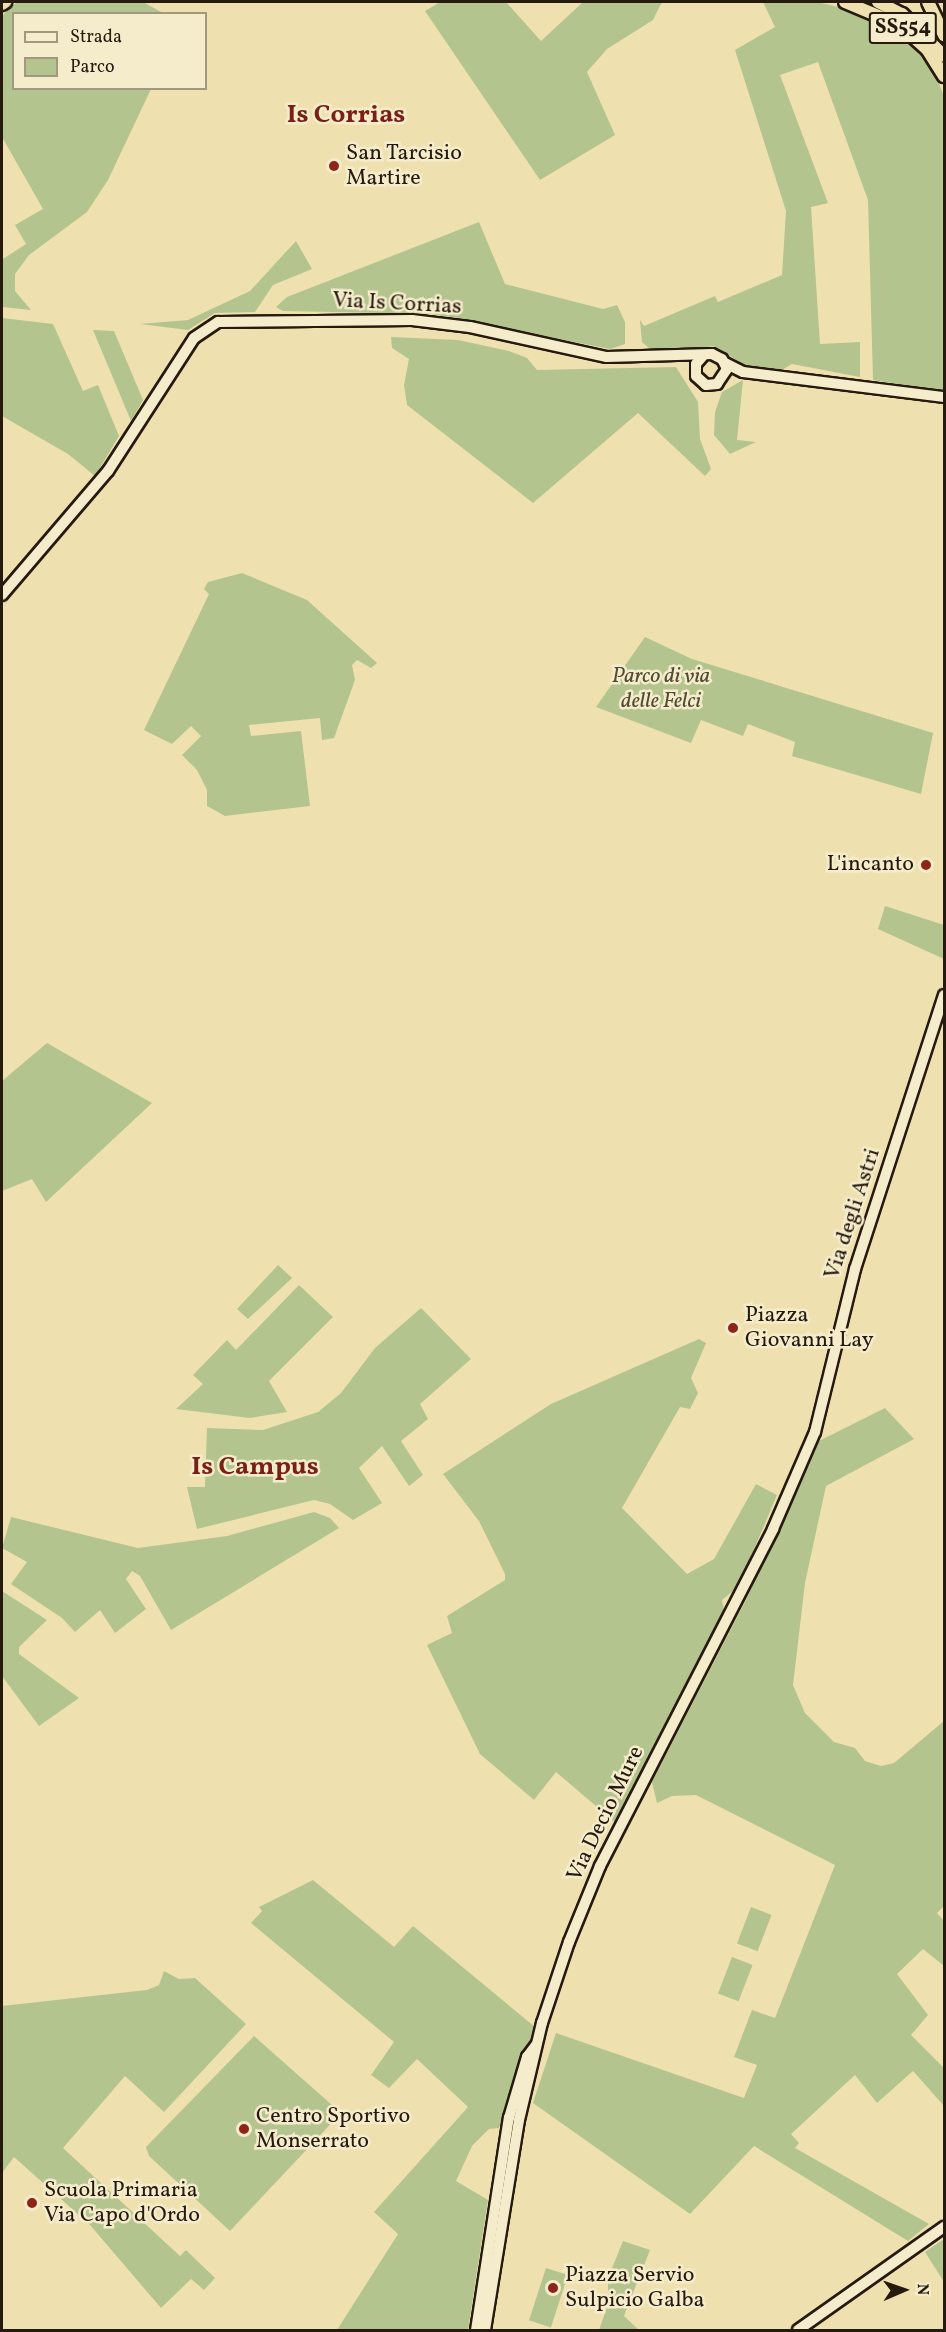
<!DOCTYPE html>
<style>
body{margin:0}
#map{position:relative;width:946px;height:2332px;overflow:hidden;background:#efe1af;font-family:Vollkorn,serif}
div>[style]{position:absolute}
.green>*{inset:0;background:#b4c48f;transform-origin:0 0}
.roads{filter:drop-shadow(2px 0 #261a0f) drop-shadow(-2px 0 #261a0f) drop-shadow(0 2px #261a0f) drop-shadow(0 -2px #261a0f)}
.secondary>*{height:10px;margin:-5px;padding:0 5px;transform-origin:5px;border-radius:5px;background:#f5eccb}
.highway>*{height:12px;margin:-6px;padding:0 6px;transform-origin:6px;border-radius:6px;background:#efe1af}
.dots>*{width:16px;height:16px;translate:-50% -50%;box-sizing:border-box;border:3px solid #f5eccb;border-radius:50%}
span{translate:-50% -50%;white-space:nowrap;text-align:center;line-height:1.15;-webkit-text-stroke:5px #f5eccb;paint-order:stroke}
.shield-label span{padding:2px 4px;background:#f5eccb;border:2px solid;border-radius:4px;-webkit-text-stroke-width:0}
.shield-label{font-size:21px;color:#261a0f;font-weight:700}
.poi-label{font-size:22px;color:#261a0f}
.left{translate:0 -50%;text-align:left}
.right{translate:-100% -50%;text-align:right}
.street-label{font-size:22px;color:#261a0f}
.park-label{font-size:22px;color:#514d35;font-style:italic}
.quarter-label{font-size:26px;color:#7a1f14;font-weight:700}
.frame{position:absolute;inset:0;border:3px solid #261a0f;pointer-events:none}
.legend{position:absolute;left:12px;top:12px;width:195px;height:78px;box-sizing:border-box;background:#f5eccb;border:2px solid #a29880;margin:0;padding:8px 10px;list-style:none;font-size:18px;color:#261a0f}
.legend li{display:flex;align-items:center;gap:12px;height:30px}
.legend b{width:30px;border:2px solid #a29880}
.north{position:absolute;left:874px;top:2260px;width:60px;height:60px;-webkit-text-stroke:4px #f5eccb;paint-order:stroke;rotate:88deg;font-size:16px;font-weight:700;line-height:24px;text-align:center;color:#261a0f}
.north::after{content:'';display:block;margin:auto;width:21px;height:27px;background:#261a0f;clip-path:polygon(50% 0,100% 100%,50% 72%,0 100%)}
</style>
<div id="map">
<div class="green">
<i style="clip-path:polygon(17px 2px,143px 2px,163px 13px,14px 14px,14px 88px,151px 89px,108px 180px,87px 212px,29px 255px,15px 274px,15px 291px,31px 310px,2px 307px,3px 259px,26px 244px,15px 225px,43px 209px,2px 137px,2px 16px)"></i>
<i style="clip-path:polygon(440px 2px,506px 2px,541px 41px,583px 2px,662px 2px,653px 20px,607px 49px,587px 72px,615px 135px,540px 180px,425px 11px)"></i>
<i style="clip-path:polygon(763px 2px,817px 2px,852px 10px,891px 27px,923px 58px,937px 79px,944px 96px,944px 391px,873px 380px,868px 200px,818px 62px,780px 75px,828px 203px,811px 207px,820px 344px,860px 342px,860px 377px,792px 364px,780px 371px,745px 365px,713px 346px,681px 352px,650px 349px,642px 342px,640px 320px,644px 326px,715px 296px,718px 302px,782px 275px,786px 211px,735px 50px,775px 27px)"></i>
<i style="clip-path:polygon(479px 222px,505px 284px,603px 309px,617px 305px,625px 322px,625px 344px,610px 349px,431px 314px,283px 311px,276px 307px,287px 297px)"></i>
<i style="clip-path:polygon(296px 241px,312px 269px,273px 285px,255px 312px,215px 313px,188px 330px,140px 324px,188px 320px,250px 291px)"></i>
<i style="clip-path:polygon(2px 318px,53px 324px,83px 391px,98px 385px,119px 436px,95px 476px,68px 454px,2px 416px)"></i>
<i style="clip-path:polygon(93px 330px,114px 331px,143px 400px,131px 421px)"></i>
<i style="clip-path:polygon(391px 337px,458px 340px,509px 351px,527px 358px,537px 370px,676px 367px,698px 402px,700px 439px,711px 469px,705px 476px,638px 413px,533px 503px,407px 405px,404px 385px,409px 359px,392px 348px)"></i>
<i style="clip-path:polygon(743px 380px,737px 440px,756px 442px,730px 454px,714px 435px,715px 412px,722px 392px)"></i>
<i style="clip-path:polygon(242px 573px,307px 600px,377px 663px,371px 668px,357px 660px,352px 665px,355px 680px,334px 738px,322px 740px,320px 718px,249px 725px,251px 736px,301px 731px,310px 806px,225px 816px,207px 806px,207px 790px,197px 770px,182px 755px,201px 736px,191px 726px,172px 744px,144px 730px,209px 594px,204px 589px,208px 582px)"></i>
<i style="clip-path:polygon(645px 637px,692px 659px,933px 733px,921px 794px,792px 756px,795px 742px,748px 724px,743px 736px,701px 720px,691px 743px,596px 707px)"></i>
<i style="clip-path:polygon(885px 906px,944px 925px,944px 959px,878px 929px)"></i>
<i style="clip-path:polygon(47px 1043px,152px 1103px,46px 1202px,32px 1179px,2px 1191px,2px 1081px)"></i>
<i style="clip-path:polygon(278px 1265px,292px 1278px,248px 1319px,237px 1309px)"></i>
<i style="clip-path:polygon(299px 1285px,333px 1317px,269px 1381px,287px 1412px,250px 1418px,176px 1409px,203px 1384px,193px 1375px,227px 1340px,236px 1350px)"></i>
<i style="clip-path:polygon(421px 1308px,471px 1359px,420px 1404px,428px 1419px,401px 1441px,423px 1475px,409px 1486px,382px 1446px,359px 1468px,382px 1503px,353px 1520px,330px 1504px,314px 1500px,197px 1529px,187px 1487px,205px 1487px,207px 1428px,263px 1430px,318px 1412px,341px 1393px,375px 1348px)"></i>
<i style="clip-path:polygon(699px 1339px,706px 1343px,691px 1378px,698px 1393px,690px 1409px,680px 1407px,622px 1508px,687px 1574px,714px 1559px,756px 1484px,777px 1495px,738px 1587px,722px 1600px,724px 1610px,704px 1652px,616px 1823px,556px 1772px,534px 1800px,480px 1754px,427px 1645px,452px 1633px,447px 1616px,505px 1580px,505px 1574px,479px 1521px,443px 1474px,551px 1404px)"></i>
<i style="clip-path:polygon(885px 1408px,914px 1439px,826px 1486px,805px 1583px,793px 1685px,805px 1713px,834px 1742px,855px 1748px,865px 1761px,881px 1766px,894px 1763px,944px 1721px,944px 1906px,937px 1913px,944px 1921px,944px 1966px,923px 1949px,897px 1974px,928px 2015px,911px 2035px,944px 2068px,944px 2106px,913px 2071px,877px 2103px,855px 2075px,791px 2134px,799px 2143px,795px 2148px,929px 2224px,908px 2241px,754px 2146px,690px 2214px,533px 2103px,556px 2033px,744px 2098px,757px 2065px,734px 2057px,752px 2010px,775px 2018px,835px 1865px,696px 1795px,672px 1796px,657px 1803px,652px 1782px,746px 1600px,819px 1441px)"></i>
<i style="clip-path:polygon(314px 1512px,330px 1518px,339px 1528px,171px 1630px,140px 1576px,132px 1571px,126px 1579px,146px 1609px,115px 1633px,100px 1610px,75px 1632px,62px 1618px,11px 1584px,27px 1562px,2px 1548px,11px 1517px,138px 1548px,227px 1536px)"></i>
<i style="clip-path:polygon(2px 1591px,47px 1620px,19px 1647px,19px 1654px,79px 1698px,39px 1726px,2px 1676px)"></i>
<i style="clip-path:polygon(313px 1880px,394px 1947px,413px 1926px,535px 2027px,499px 2128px,489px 2129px,472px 2146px,456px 2181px,488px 2200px,468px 2330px,337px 2330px,398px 2234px,374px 2212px,468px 2107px,417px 2059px,389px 2088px,371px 2075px,394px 2042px,251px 1923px,262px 1911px,259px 1907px)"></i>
<i style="left:751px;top:1907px;width:22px;height:39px;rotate:21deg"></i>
<i style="left:732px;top:1957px;width:22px;height:39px;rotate:21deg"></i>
<i style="clip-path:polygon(164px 1971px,179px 1979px,195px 1978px,246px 2024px,164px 2112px,125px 2076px,63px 2148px,180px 2256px,186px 2250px,215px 2278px,204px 2290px,191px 2279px,161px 2308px,90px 2225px,14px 2157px,2px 2173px,2px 2006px,147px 1990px,159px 1985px)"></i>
<i style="clip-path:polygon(254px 2036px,341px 2113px,230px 2231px,149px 2156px,146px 2147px)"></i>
<i style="clip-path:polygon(944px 2239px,944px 2282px,925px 2252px)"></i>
<i style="clip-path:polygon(623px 2241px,650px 2250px,624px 2316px,639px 2330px,599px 2330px,608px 2304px,608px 2278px)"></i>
<i style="left:546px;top:2268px;width:23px;height:55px;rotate:18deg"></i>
</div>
<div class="roads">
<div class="secondary">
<i style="left:725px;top:363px;width:20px;rotate:27deg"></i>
<i style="left:743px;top:372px;width:203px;rotate:7.1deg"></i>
<i style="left:2px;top:595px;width:163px;rotate:-49.5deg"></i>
<i style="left:108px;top:471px;width:158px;rotate:-57.1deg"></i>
<i style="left:194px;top:338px;width:29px;rotate:-34deg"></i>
<i style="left:218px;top:322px;width:194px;rotate:-0.6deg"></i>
<i style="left:412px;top:320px;width:58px;rotate:6.9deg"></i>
<i style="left:470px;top:327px;width:140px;rotate:12.4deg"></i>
<i style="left:607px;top:357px;width:105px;rotate:-1.6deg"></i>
<i style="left:712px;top:354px;width:11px;rotate:27deg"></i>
<i style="left:722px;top:359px;width:11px;rotate:63deg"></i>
<i style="left:727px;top:369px;width:18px;rotate:124deg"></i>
<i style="left:717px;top:384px;width:11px;rotate:175deg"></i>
<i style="left:706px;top:385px;width:13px;rotate:-138deg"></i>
<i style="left:696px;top:376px;width:12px;rotate:-90deg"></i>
<i style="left:696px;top:364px;width:11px;rotate:-49deg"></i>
<i style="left:476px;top:2330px;width:215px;rotate:-81.2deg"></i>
<i style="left:509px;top:2118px;width:64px;rotate:-73.6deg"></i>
<i style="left:527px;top:2057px;width:15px;rotate:-53deg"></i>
<i style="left:485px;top:2330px;width:213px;rotate:-80.8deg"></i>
<i style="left:519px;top:2120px;width:100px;rotate:-76.7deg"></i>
<i style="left:542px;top:2023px;width:85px;rotate:-71.6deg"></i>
<i style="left:569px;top:1942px;width:82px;rotate:-67.8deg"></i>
<i style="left:600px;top:1866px;width:379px;rotate:-62.8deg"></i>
<i style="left:773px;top:1529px;width:106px;rotate:-66.6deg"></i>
<i style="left:815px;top:1432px;width:168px;rotate:-76.2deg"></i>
<i style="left:855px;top:1269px;width:288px;rotate:-72deg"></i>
<i style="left:798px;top:2330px;width:179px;rotate:-35.2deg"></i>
</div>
<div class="highway">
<i style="left:845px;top:2px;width:60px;rotate:22.7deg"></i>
<i style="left:900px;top:25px;width:36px;rotate:42deg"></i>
<i style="left:927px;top:49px;width:32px;rotate:58deg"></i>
<i style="left:878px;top:2px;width:27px;rotate:27deg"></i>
<i style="left:902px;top:14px;width:59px;rotate:45deg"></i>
<i style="left:928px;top:2px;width:37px;rotate:64deg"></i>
<i style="left:2px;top:4px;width:4px;rotate:-34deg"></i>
</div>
</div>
<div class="dots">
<i style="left:334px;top:166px;background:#8f2418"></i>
<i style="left:926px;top:865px;background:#8f2418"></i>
<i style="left:733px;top:1328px;background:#8f2418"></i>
<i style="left:244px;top:2129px;background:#8f2418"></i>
<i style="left:32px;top:2203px;background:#8f2418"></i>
<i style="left:553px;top:2288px;background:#8f2418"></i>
</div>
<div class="shield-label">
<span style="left:903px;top:28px">SS554</span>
</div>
<div class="poi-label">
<span class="left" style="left:346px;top:166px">San Tarcisio<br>Martire</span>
<span class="right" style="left:914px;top:865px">L'incanto</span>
<span class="left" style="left:745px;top:1328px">Piazza<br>Giovanni Lay</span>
<span class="left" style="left:256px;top:2129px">Centro Sportivo<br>Monserrato</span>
<span class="left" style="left:44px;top:2203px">Scuola Primaria<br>Via Capo d'Ordo</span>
<span class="left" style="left:565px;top:2288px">Piazza Servio<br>Sulpicio Galba</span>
</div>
<div class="street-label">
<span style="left:397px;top:304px;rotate:3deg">Via Is Corrias</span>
<span style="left:853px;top:1214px;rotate:-72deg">Via degli Astri</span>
<span style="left:606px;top:1814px;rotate:-64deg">Via Decio Mure</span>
</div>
<div class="park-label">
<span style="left:661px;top:689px">Parco di via<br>delle Felci</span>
</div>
<div class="quarter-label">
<span style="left:346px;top:116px">Is Corrias</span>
<span style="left:255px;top:1468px">Is Campus</span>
</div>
<div class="frame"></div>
<ul class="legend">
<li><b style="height:8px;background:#f5eccb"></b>Strada</li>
<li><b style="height:16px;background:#b4c48f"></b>Parco</li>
</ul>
<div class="north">N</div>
</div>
